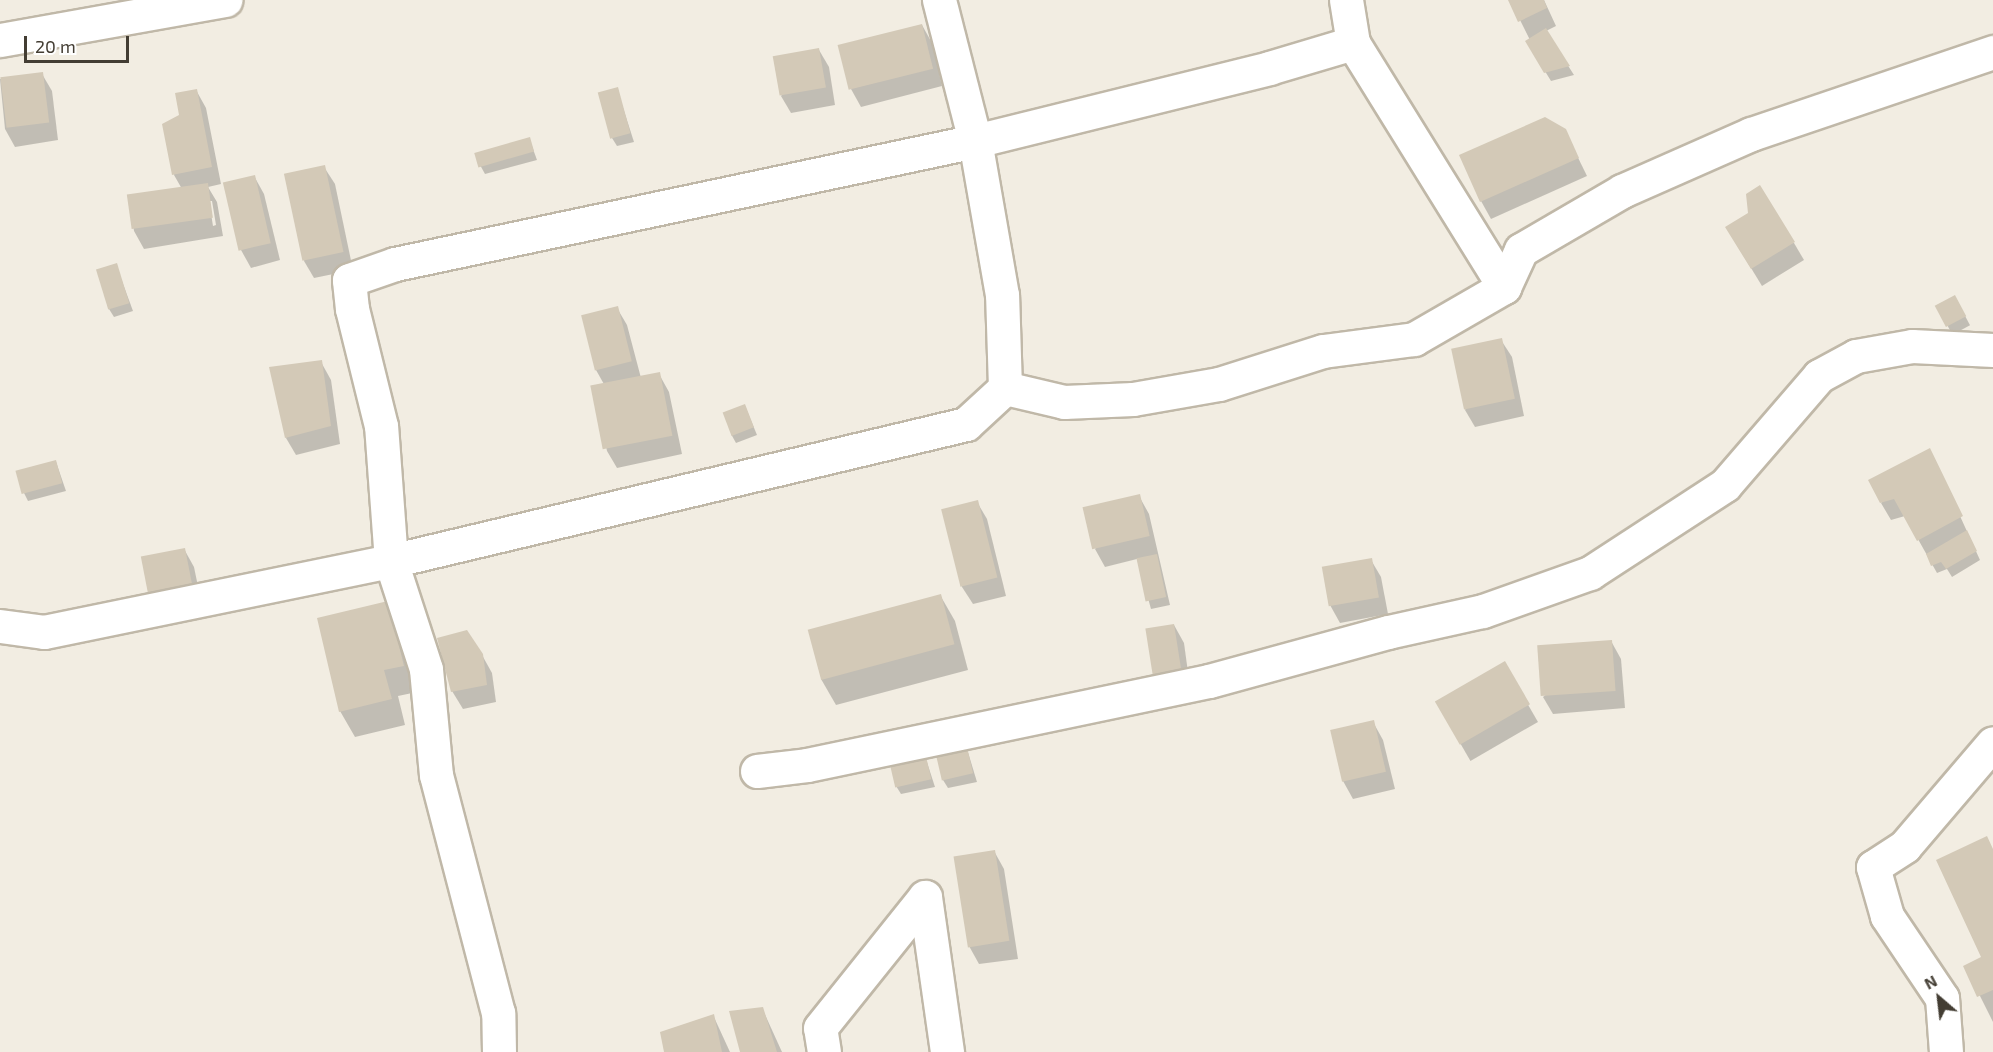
<!DOCTYPE html>
<style>
body{margin:0}
#map{position:relative;width:1993px;height:1052px;overflow:hidden;background:#f2ede2;font-family:"Exo 2",sans-serif}
div>[style]{position:absolute}
.shadow>*{inset:0;background:#0003;transform-origin:0 0}
.building>*{inset:0;background:#d3c9b7;transform-origin:0 0}
.roads{filter:drop-shadow(2px 0 #c0b8a8) drop-shadow(-2px 0 #c0b8a8) drop-shadow(0 2px #c0b8a8) drop-shadow(0 -2px #c0b8a8)}
.minor>*{height:33px;margin:-16.5px;padding:0 16.5px;transform-origin:16.5px;border-radius:16.5px;background:#fff}
span{translate:-50% -50%;white-space:nowrap;text-align:center;line-height:1.15;-webkit-text-stroke:4.5px #fff;paint-order:stroke}
.north{position:absolute;left:1909px;top:968px;width:60px;height:60px;-webkit-text-stroke:4px #fff;paint-order:stroke;rotate:332deg;font-size:16px;font-weight:700;line-height:24px;text-align:center;color:#433d33}
.north::after{content:'';display:block;margin:auto;width:21px;height:27px;background:#433d33;clip-path:polygon(50% 0,100% 100%,50% 72%,0 100%)}
.scale{position:absolute;left:24px;top:36px;width:105px;height:27px;box-sizing:border-box;border:3px solid #433d33;border-top:0;padding-left:8px;font-size:18px;line-height:21px;white-space:nowrap;color:#433d33;-webkit-text-stroke:4px #fff;paint-order:stroke}
</style>
<div id="map">
<div class="shadow">
<i style="clip-path:polygon(1510px 0,1544px 0,1556px 26px,1546px 31px,1574px 75px,1551px 81px,1527px 42px,1530px 40px)"></i>
<i style="clip-path:polygon(922px 25px,932px 43px,942px 86px,861px 107px,851px 89px)"></i>
<i style="clip-path:polygon(819px 50px,829px 67px,835px 105px,791px 113px,781px 96px)"></i>
<i style="clip-path:polygon(42px 74px,52px 91px,58px 140px,15px 147px,5px 129px,0 79px)"></i>
<i style="clip-path:polygon(617px 89px,634px 142px,617px 146px,612px 138px)"></i>
<i style="clip-path:polygon(evenodd,196px 90px,206px 108px,221px 184px,208px 187px,217px 202px,223px 236px,144px 249px,134px 231px,129px 198px,182px 189px,174px 175px,181px 116px,196px 90px,209px 201px,212px 201px,216px 225px,213px 226px,209px 201px)"></i>
<i style="clip-path:polygon(1565px 131px,1587px 176px,1491px 219px,1481px 201px)"></i>
<i style="clip-path:polygon(529px 138px,537px 160px,485px 174px,480px 165px)"></i>
<i style="clip-path:polygon(324px 167px,335px 184px,353px 270px,314px 278px,304px 261px)"></i>
<i style="clip-path:polygon(254px 176px,264px 194px,280px 260px,251px 268px,241px 250px)"></i>
<i style="clip-path:polygon(1794px 243px,1804px 260px,1762px 286px,1737px 245px)"></i>
<i style="clip-path:polygon(116px 265px,133px 311px,114px 317px,109px 309px)"></i>
<i style="left:1955px;top:297px;width:32px;height:20px;rotate:62deg"></i>
<i style="clip-path:polygon(617px 308px,627px 325px,641px 378px,659px 374px,669px 392px,682px 454px,617px 468px,607px 451px,593px 389px,605px 386px,596px 370px)"></i>
<i style="clip-path:polygon(1501px 340px,1512px 357px,1524px 416px,1475px 427px,1465px 410px)"></i>
<i style="clip-path:polygon(321px 362px,331px 380px,340px 444px,296px 455px,286px 438px)"></i>
<i style="clip-path:polygon(745px 406px,757px 435px,736px 443px,731px 434px)"></i>
<i style="clip-path:polygon(1930px 450px,1980px 560px,1952px 577px,1947px 569px,1937px 573px,1905px 516px,1891px 520px,1881px 503px)"></i>
<i style="clip-path:polygon(56px 462px,66px 491px,28px 501px,24px 493px)"></i>
<i style="clip-path:polygon(1139px 496px,1149px 514px,1170px 605px,1151px 609px,1137px 559px,1105px 567px,1095px 549px)"></i>
<i style="clip-path:polygon(977px 502px,987px 519px,1006px 596px,973px 604px,962px 587px,943px 511px)"></i>
<i style="clip-path:polygon(184px 549px,194px 567px,201px 601px,160px 610px,150px 593px)"></i>
<i style="clip-path:polygon(1371px 560px,1381px 577px,1388px 614px,1340px 623px,1330px 605px)"></i>
<i style="clip-path:polygon(940px 595px,955px 621px,968px 670px,836px 705px,821px 679px)"></i>
<i style="clip-path:polygon(387px 603px,417px 692px,398px 696px,405px 725px,355px 737px,340px 711px)"></i>
<i style="clip-path:polygon(1174px 625px,1184px 643px,1190px 687px,1164px 691px,1154px 674px)"></i>
<i style="clip-path:polygon(1611px 641px,1621px 659px,1625px 708px,1553px 714px,1543px 697px)"></i>
<i style="clip-path:polygon(482px 655px,492px 673px,496px 702px,463px 709px,452px 691px)"></i>
<i style="left:1504px;top:663px;width:68px;height:78px;rotate:60deg"></i>
<i style="clip-path:polygon(1373px 722px,1383px 740px,1395px 789px,1353px 799px,1343px 781px)"></i>
<i style="clip-path:polygon(967px 749px,977px 782px,948px 788px,943px 780px)"></i>
<i style="clip-path:polygon(924px 753px,935px 787px,901px 794px,896px 786px)"></i>
<i style="clip-path:polygon(1993px 850px,1993px 1022px,1965px 966px,1983px 958px)"></i>
<i style="clip-path:polygon(994px 851px,1004px 869px,1018px 959px,979px 964px,969px 946px)"></i>
<i style="clip-path:polygon(762px 1008px,782px 1052px,741px 1052px)"></i>
<i style="clip-path:polygon(713px 1015px,730px 1052px,666px 1052px)"></i>
</div>
<div class="building">
<i style="clip-path:polygon(1508px 0,1544px 0,1547px 8px,1518px 22px)"></i>
<i style="left:922px;top:24px;width:46px;height:87px;rotate:76deg"></i>
<i style="clip-path:polygon(1546px 28px,1570px 66px,1544px 73px,1525px 41px)"></i>
<i style="left:819px;top:48px;width:40px;height:47px;rotate:80deg"></i>
<i style="left:43px;top:72px;width:51px;height:43px;rotate:83deg"></i>
<i style="left:618px;top:87px;width:48px;height:21px;rotate:75deg"></i>
<i style="clip-path:polygon(197px 89px,212px 167px,172px 175px,162px 124px,179px 115px,175px 93px)"></i>
<i style="clip-path:polygon(1545px 117px,1566px 129px,1579px 158px,1480px 202px,1459px 155px)"></i>
<i style="left:530px;top:137px;width:15px;height:58px;rotate:74deg"></i>
<i style="left:325px;top:165px;width:89px;height:42px;rotate:78deg"></i>
<i style="left:255px;top:175px;width:70px;height:33px;rotate:77deg"></i>
<i style="left:208px;top:183px;width:35px;height:82px;rotate:82deg"></i>
<i style="clip-path:polygon(1760px 185px,1795px 242px,1751px 269px,1725px 227px,1748px 213px,1746px 194px)"></i>
<i style="left:117px;top:263px;width:42px;height:22px;rotate:73deg"></i>
<i style="left:1955px;top:295px;width:24px;height:23px;rotate:62deg"></i>
<i style="left:618px;top:306px;width:57px;height:38px;rotate:76deg"></i>
<i style="left:1502px;top:338px;width:62px;height:52px;rotate:78deg"></i>
<i style="clip-path:polygon(322px 360px,331px 426px,285px 438px,269px 367px)"></i>
<i style="left:660px;top:372px;width:65px;height:71px;rotate:79deg"></i>
<i style="left:745px;top:404px;width:25px;height:24px;rotate:69deg"></i>
<i style="clip-path:polygon(1930px 448px,1963px 516px,1917px 541px,1894px 499px,1880px 503px,1868px 480px)"></i>
<i style="left:56px;top:460px;width:24px;height:42px;rotate:75deg"></i>
<i style="left:1140px;top:494px;width:43px;height:59px;rotate:77deg"></i>
<i style="left:978px;top:500px;width:80px;height:38px;rotate:76deg"></i>
<i style="clip-path:polygon(1967px 530px,1977px 551px,1946px 569px,1941px 562px,1931px 566px,1926px 554px)"></i>
<i style="left:185px;top:548px;width:37px;height:45px;rotate:79deg"></i>
<i style="left:1157px;top:554px;width:44px;height:21px;rotate:78deg"></i>
<i style="left:1372px;top:558px;width:40px;height:51px;rotate:80deg"></i>
<i style="left:941px;top:594px;width:52px;height:138px;rotate:75deg"></i>
<i style="clip-path:polygon(388px 601px,404px 666px,384px 670px,392px 699px,339px 712px,317px 618px)"></i>
<i style="left:1174px;top:624px;width:47px;height:29px;rotate:81deg"></i>
<i style="clip-path:polygon(467px 630px,483px 654px,487px 685px,451px 692px,437px 638px)"></i>
<i style="left:1612px;top:640px;width:51px;height:75px;rotate:86deg"></i>
<i style="left:1505px;top:661px;width:50px;height:81px;rotate:60deg"></i>
<i style="left:1374px;top:720px;width:53px;height:45px;rotate:77deg"></i>
<i style="left:967px;top:747px;width:27px;height:32px;rotate:77deg"></i>
<i style="left:925px;top:752px;width:28px;height:37px;rotate:77deg"></i>
<i style="clip-path:polygon(1987px 836px,1993px 849px,1993px 990px,1977px 997px,1963px 966px,1981px 957px,1936px 860px)"></i>
<i style="left:995px;top:850px;width:92px;height:42px;rotate:81deg"></i>
<i style="clip-path:polygon(763px 1007px,777px 1052px,740px 1052px,729px 1011px)"></i>
<i style="clip-path:polygon(714px 1014px,722px 1052px,664px 1052px,660px 1032px)"></i>
</div>
<div class="roads">
<div class="minor">
<i style="left:0;top:40px;width:229px;rotate:-10.1deg"></i>
<i style="left:1353px;top:43px;width:287px;rotate:58.2deg"></i>
<i style="left:1504px;top:287px;width:41px;rotate:-65.3deg"></i>
<i style="left:1521px;top:250px;width:117px;rotate:-30.3deg"></i>
<i style="left:1622px;top:191px;width:141px;rotate:-23.8deg"></i>
<i style="left:1751px;top:134px;width:256px;rotate:-18.7deg"></i>
<i style="left:1005px;top:388px;width:61px;rotate:13.3deg"></i>
<i style="left:1064px;top:402px;width:69px;rotate:-2.5deg"></i>
<i style="left:1133px;top:399px;width:87px;rotate:-9.9deg"></i>
<i style="left:1219px;top:384px;width:109px;rotate:-17.6deg"></i>
<i style="left:1323px;top:351px;width:92px;rotate:-7.5deg"></i>
<i style="left:1414px;top:339px;width:104px;rotate:-30deg"></i>
<i style="left:0;top:626px;width:44px;rotate:7.8deg"></i>
<i style="left:44px;top:632px;width:354px;rotate:-11.6deg"></i>
<i style="left:391px;top:561px;width:591px;rotate:-13.4deg"></i>
<i style="left:966px;top:424px;width:53px;rotate:-42.7deg"></i>
<i style="left:1005px;top:388px;width:93px;rotate:-91.8deg"></i>
<i style="left:1002px;top:295px;width:156px;rotate:-99.9deg"></i>
<i style="left:975px;top:141px;width:146px;rotate:-104.3deg"></i>
<i style="left:757px;top:771px;width:50px;rotate:-6.8deg"></i>
<i style="left:807px;top:765px;width:411px;rotate:-11.8deg"></i>
<i style="left:1209px;top:681px;width:186px;rotate:-15.3deg"></i>
<i style="left:1388px;top:632px;width:97px;rotate:-12.5deg"></i>
<i style="left:1483px;top:611px;width:114px;rotate:-19.6deg"></i>
<i style="left:1590px;top:573px;width:161px;rotate:-33.1deg"></i>
<i style="left:1725px;top:485px;width:144px;rotate:-49.2deg"></i>
<i style="left:1819px;top:376px;width:42px;rotate:-28.4deg"></i>
<i style="left:1856px;top:356px;width:57px;rotate:-10.1deg"></i>
<i style="left:1912px;top:346px;width:81px;rotate:2.8deg"></i>
<i style="left:925px;top:897px;width:157px;rotate:81.9deg"></i>
<i style="left:499px;top:1052px;width:39px;rotate:-91deg"></i>
<i style="left:498px;top:1013px;width:246px;rotate:-104.6deg"></i>
<i style="left:436px;top:775px;width:106px;rotate:-95.4deg"></i>
<i style="left:426px;top:669px;width:114px;rotate:-108deg"></i>
<i style="left:391px;top:561px;width:135px;rotate:-94.2deg"></i>
<i style="left:381px;top:426px;width:121px;rotate:-103.9deg"></i>
<i style="left:352px;top:309px;width:29px;rotate:-96deg"></i>
<i style="left:349px;top:280px;width:49px;rotate:-19.2deg"></i>
<i style="left:395px;top:264px;width:593px;rotate:-11.97deg"></i>
<i style="left:975px;top:141px;width:303px;rotate:-13.9deg"></i>
<i style="left:1269px;top:68px;width:88px;rotate:-16.6deg"></i>
<i style="left:1353px;top:43px;width:44px;rotate:-99.2deg"></i>
<i style="left:824px;top:1052px;width:24px;rotate:-99deg"></i>
<i style="left:820px;top:1028px;width:168px;rotate:-51.3deg"></i>
<i style="left:1946px;top:1052px;width:54px;rotate:-94.2deg"></i>
<i style="left:1942px;top:998px;width:99px;rotate:-123.9deg"></i>
<i style="left:1887px;top:916px;width:51px;rotate:-105.9deg"></i>
<i style="left:1873px;top:867px;width:38px;rotate:-33deg"></i>
<i style="left:1905px;top:846px;width:135px;rotate:-49.5deg"></i>
</div>
</div>
<div class="north">N</div>
<div class="scale">20 m</div>
</div>
